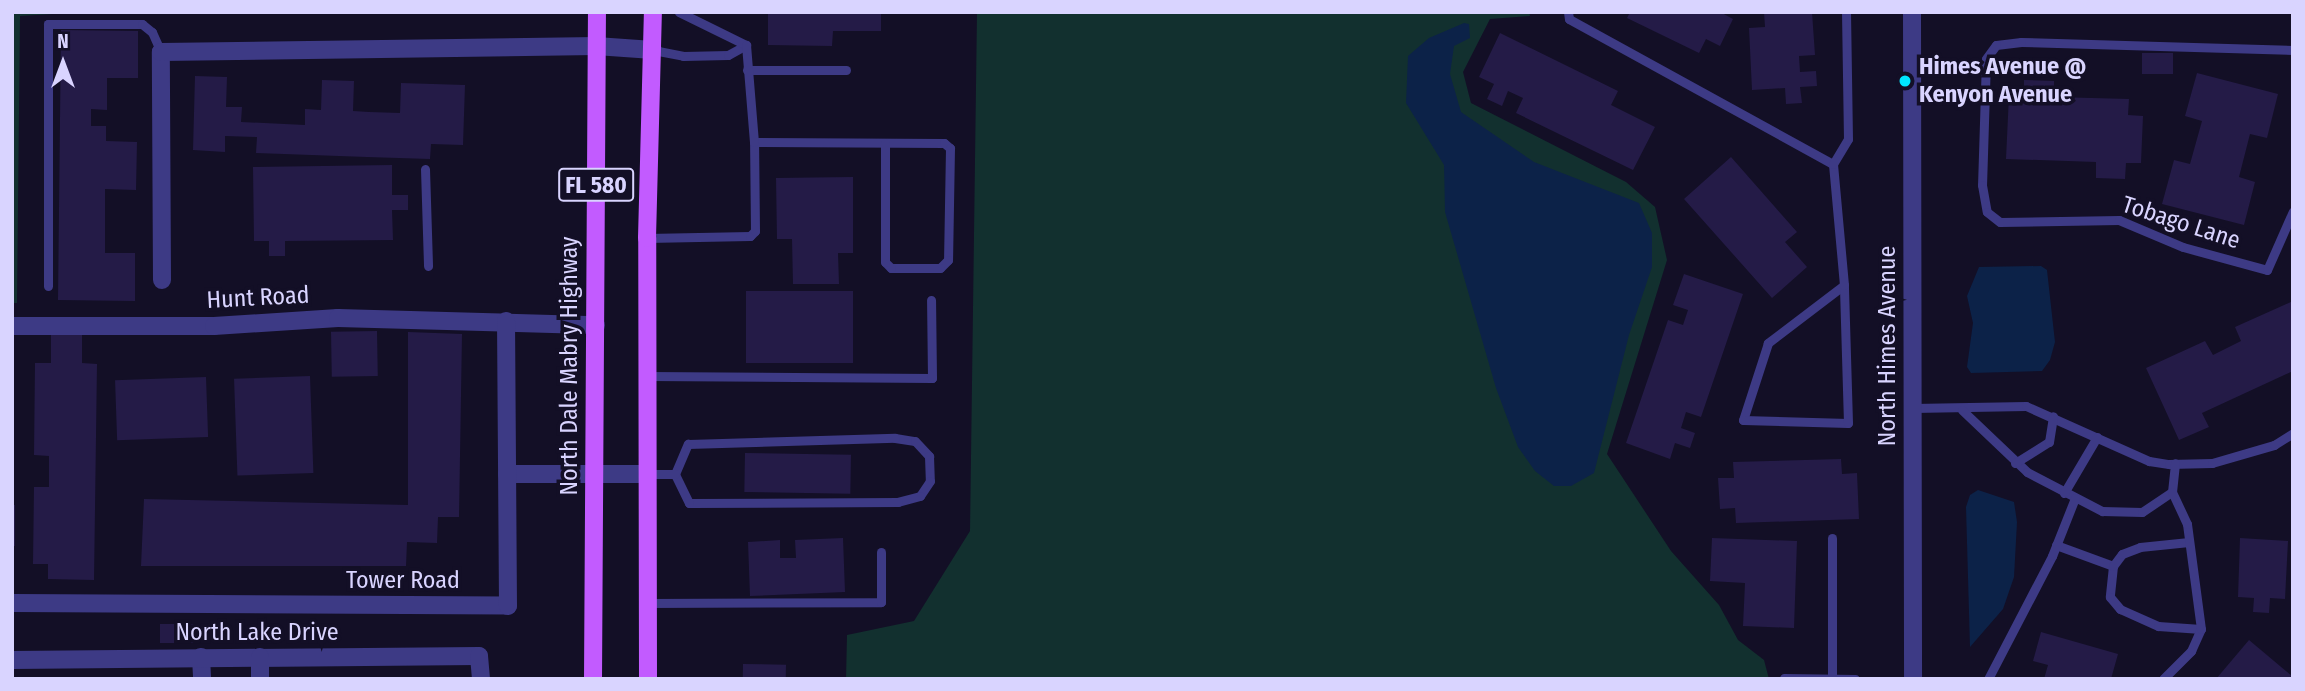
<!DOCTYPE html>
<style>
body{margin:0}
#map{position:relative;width:2305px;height:691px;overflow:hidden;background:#130f26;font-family:"Fira Sans Condensed",sans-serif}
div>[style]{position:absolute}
.green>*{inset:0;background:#12302f}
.water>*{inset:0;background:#0c2248}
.building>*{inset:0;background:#241b47;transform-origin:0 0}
.service>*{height:9px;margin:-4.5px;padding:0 4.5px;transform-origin:4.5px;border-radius:4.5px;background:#3d3a85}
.minor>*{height:18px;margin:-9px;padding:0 9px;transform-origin:9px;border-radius:9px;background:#3d3a85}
.tertiary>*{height:18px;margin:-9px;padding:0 9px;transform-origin:9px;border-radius:9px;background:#3d3a85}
.primary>*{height:18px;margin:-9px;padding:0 9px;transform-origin:9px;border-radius:9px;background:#c25bff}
.dots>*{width:19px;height:19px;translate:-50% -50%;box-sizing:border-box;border:4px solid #130f26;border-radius:50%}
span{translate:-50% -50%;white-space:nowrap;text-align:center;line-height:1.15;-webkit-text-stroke:7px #130f26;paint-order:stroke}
.shield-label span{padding:2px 5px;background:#130f26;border:2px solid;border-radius:5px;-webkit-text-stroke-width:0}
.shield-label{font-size:23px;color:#d9d4ff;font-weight:700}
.poi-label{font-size:24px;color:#d9d4ff;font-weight:700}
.left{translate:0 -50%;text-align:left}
.street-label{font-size:24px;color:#d9d4ff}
.frame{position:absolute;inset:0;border:14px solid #d9d4ff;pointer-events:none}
.north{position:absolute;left:28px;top:28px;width:70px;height:70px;-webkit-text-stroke:5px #130f26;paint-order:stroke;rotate:0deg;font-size:19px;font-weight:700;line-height:28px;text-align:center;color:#d9d4ff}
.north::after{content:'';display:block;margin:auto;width:24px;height:32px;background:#d9d4ff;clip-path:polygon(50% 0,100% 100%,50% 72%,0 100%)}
</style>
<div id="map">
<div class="green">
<i style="clip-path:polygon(12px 12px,86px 12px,20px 16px,17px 303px,12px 303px)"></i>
<i style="clip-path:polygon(977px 12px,1529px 12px,1530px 16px,1490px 19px,1463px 72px,1471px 103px,1626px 182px,1655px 207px,1667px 260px,1607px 454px,1671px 551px,1719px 605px,1738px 640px,1764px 660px,1769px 679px,846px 679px,847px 635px,914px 621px,970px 531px)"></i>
</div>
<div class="water">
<i style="clip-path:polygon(1464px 23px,1469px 24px,1470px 38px,1454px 46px,1450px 74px,1461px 112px,1534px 162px,1639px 203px,1652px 233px,1652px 267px,1629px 335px,1594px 473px,1571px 486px,1554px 486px,1535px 471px,1518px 447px,1496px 388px,1445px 212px,1444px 165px,1406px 103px,1408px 56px,1429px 38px)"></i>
<i style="clip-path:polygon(2041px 266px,2047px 270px,2055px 342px,2050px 360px,2042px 371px,1971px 373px,1967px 367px,1973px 323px,1967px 296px,1979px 267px)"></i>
<i style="clip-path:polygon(1978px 490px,2014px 502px,2017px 522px,2014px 577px,2003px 609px,1970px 647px,1966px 507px,1970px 495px)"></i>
</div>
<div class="building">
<i style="clip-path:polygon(768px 12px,881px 12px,881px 31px,833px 31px,832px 46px,768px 45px)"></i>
<i style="clip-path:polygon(1630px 12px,1720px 12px,1733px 19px,1720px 46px,1706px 39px,1699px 53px,1627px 18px)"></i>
<i style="clip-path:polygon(1764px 12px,1812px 12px,1815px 55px,1799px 56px,1800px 72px,1816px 71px,1817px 86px,1800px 87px,1802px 103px,1786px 104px,1785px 88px,1752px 90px,1749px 28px,1765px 27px)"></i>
<i style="clip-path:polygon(61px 30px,138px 31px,138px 78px,107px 78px,107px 110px,91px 109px,91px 126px,106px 126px,106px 141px,137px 142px,136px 190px,105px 189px,105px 253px,135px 253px,135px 301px,58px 300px)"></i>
<i style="clip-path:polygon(1500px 33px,1618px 91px,1611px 105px,1655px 127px,1633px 170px,1516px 113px,1523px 98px,1508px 91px,1502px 106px,1487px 99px,1494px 84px,1479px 77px)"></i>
<i style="left:2173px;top:53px;width:21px;height:31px;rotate:90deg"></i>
<i style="clip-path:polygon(2197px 73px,2278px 94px,2267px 138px,2250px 134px,2239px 177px,2255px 182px,2244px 225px,2162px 204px,2174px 160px,2190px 164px,2202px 121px,2185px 116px)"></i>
<i style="clip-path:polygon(195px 76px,227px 77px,226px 107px,242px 107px,241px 122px,305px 125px,305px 109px,321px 110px,322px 80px,354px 81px,353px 111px,369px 112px,400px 113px,401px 83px,465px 85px,463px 145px,431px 144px,430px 159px,367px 157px,256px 153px,257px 137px,225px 136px,225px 152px,193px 150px)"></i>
<i style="clip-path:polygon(2024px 80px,2054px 81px,2054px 97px,2129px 99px,2128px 115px,2143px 116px,2141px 163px,2126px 163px,2125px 179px,2096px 178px,2096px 162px,2006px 159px,2009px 95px,2024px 95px)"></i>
<i style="clip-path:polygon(1731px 157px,1797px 232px,1785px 242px,1807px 267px,1772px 298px,1684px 199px)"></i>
<i style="clip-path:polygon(392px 165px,392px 195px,408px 195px,408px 210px,392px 210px,393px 240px,285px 241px,285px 256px,269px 256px,269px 241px,254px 241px,253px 167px)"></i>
<i style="clip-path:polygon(853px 177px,853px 253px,838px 253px,839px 284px,793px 284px,792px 239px,777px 239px,776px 178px)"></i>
<i style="clip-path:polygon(1684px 274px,1743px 294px,1701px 417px,1686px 412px,1681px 428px,1695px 433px,1690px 448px,1675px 443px,1670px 459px,1626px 443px,1668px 320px,1683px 325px,1688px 310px,1673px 305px)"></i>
<i style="left:746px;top:291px;width:107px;height:72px"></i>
<i style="clip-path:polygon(2293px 301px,2293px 371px,2202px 413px,2209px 427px,2179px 440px,2146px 368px,2205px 341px,2213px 355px,2241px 341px,2235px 327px)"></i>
<i style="left:377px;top:331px;width:45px;height:46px;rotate:89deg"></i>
<i style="clip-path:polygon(51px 332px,82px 332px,82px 363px,97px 364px,94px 580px,48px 579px,48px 564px,33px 564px,34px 487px,49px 487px,49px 456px,34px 455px,35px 363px,51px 363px)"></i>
<i style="clip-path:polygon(408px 332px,462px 334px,459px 517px,438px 517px,437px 543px,407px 542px,406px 566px,141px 566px,144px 499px,408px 505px)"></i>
<i style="left:310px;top:376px;width:97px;height:76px;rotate:88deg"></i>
<i style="left:206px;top:377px;width:60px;height:91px;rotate:88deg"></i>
<i style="left:745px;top:453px;width:106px;height:39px;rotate:1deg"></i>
<i style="clip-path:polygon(1841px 459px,1842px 474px,1857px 473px,1859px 519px,1736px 523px,1735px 508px,1720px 509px,1718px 478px,1734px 478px,1733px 462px)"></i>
<i style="left:12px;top:505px;width:3px;height:41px"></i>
<i style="clip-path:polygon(843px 538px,845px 592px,750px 596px,748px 542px,780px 540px,780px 558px,796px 558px,795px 540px)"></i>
<i style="clip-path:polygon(1712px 538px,1797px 541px,1794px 628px,1743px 626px,1745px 583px,1710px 581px)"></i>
<i style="clip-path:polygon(2240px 538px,2288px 541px,2285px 599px,2270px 598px,2269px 613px,2253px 612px,2254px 598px,2238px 597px)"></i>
<i style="left:160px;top:624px;width:39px;height:19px"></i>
<i style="clip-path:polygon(2041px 632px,2118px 654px,2111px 679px,2044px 679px,2048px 665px,2033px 661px)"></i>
<i style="clip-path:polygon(2249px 640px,2293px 677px,2293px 679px,2216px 679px)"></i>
<i style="left:743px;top:664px;width:43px;height:15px;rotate:1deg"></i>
</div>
<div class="service">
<i style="left:1568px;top:12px;width:7px;rotate:82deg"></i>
<i style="left:1569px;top:19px;width:301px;rotate:28.8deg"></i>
<i style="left:653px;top:50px;width:31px;rotate:11deg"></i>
<i style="left:683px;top:56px;width:45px;rotate:-1.3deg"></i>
<i style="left:728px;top:55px;width:21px;rotate:-29deg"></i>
<i style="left:746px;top:45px;width:75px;rotate:-153.8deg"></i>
<i style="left:2293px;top:50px;width:272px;rotate:-178.3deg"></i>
<i style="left:2021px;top:42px;width:25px;rotate:173deg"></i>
<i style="left:1996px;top:45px;width:17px;rotate:126deg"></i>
<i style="left:1986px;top:59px;width:126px;rotate:91.8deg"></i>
<i style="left:1982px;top:185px;width:27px;rotate:80deg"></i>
<i style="left:1987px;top:212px;width:16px;rotate:38deg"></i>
<i style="left:2000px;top:222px;width:119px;rotate:-1deg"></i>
<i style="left:2119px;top:220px;width:69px;rotate:22.9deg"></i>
<i style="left:2183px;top:247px;width:87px;rotate:15.3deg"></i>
<i style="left:2267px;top:270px;width:64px;rotate:-66.2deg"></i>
<i style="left:747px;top:70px;width:99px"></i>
<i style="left:754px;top:142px;width:190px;rotate:0.3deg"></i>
<i style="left:944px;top:143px;width:8px;rotate:40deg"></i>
<i style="left:950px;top:148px;width:112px;rotate:91deg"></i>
<i style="left:948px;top:260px;width:11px;rotate:135deg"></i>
<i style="left:940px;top:268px;width:49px;rotate:180deg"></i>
<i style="left:891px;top:268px;width:8px;rotate:-135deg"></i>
<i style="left:885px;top:262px;width:119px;rotate:-90deg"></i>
<i style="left:425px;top:169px;width:97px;rotate:88.2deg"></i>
<i style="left:647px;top:238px;width:103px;rotate:-1.1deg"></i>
<i style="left:750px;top:236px;width:7px;rotate:-45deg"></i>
<i style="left:755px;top:231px;width:89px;rotate:-90.6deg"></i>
<i style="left:754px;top:142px;width:97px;rotate:-94.7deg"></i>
<i style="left:1844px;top:285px;width:96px;rotate:142.7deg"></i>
<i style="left:1768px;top:343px;width:81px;rotate:108deg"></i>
<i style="left:1743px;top:420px;width:105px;rotate:1.6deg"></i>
<i style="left:1848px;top:423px;width:138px;rotate:-91.7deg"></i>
<i style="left:1844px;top:285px;width:121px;rotate:-95.2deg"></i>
<i style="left:1833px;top:164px;width:29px;rotate:-59deg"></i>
<i style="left:1848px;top:139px;width:127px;rotate:-90.9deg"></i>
<i style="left:48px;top:286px;width:262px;rotate:-90deg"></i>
<i style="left:48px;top:24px;width:94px"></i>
<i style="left:142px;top:24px;width:13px;rotate:39deg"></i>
<i style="left:152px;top:32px;width:22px;rotate:66deg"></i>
<i style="left:647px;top:376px;width:285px;rotate:0.4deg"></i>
<i style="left:932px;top:378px;width:78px;rotate:-90.7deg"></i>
<i style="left:1913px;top:408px;width:113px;rotate:-1deg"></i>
<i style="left:2026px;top:406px;width:135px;rotate:24.1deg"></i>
<i style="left:2149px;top:461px;width:20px;rotate:9deg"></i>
<i style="left:2169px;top:464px;width:43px;rotate:-1.3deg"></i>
<i style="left:2212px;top:463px;width:65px;rotate:-16.2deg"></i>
<i style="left:2274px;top:445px;width:22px;rotate:-32deg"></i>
<i style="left:1962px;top:410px;width:90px;rotate:43.6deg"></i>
<i style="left:2027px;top:472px;width:85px;rotate:27.5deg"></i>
<i style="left:2102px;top:511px;width:40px;rotate:1.4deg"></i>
<i style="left:2142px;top:512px;width:36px;rotate:-34deg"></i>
<i style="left:2172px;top:492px;width:29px;rotate:-84deg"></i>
<i style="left:895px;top:438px;width:20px;rotate:9deg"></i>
<i style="left:915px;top:441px;width:21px;rotate:47deg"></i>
<i style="left:929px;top:456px;width:25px;rotate:88deg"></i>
<i style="left:930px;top:481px;width:18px;rotate:124deg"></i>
<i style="left:920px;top:496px;width:23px;rotate:165deg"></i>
<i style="left:898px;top:502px;width:209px;rotate:179.7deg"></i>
<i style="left:689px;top:503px;width:32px;rotate:-116deg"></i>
<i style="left:675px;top:474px;width:33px;rotate:-67deg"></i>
<i style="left:688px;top:444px;width:207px;rotate:-1.7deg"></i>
<i style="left:2015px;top:463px;width:40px;rotate:-32deg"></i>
<i style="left:2049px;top:442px;width:26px;rotate:-81deg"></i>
<i style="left:647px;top:474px;width:28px"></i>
<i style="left:2064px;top:493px;width:65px;rotate:-59.5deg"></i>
<i style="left:1832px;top:538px;width:140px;rotate:90deg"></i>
<i style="left:2056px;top:545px;width:61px;rotate:20.2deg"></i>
<i style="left:2113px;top:566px;width:31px;rotate:96deg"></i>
<i style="left:2110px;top:597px;width:16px;rotate:50deg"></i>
<i style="left:2120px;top:609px;width:42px;rotate:24.1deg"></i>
<i style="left:2158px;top:626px;width:43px;rotate:4deg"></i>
<i style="left:2113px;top:566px;width:15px;rotate:-53deg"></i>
<i style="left:2122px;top:554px;width:19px;rotate:-21deg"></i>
<i style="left:2140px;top:547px;width:49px;rotate:-5.8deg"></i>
<i style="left:648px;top:603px;width:233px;rotate:-0.2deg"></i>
<i style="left:881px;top:602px;width:50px;rotate:-90deg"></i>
<i style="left:1784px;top:678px;width:71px;rotate:0.8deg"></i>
<i style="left:1988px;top:679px;width:139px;rotate:-62.5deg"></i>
<i style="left:2052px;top:556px;width:62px;rotate:-68.4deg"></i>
<i style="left:2163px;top:679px;width:40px;rotate:-45deg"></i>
<i style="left:2191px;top:651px;width:24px;rotate:-66deg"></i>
<i style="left:2201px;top:629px;width:106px;rotate:-97.6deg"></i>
<i style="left:2187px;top:524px;width:35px;rotate:-115deg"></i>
</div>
<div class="minor">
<i style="left:162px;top:280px;width:228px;rotate:-90.3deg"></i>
<i style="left:161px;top:52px;width:435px;rotate:-0.8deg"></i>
<i style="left:596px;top:46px;width:57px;rotate:4deg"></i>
<i style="left:12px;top:326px;width:202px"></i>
<i style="left:214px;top:326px;width:124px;rotate:-3.7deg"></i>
<i style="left:338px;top:318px;width:258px;rotate:1.6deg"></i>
<i style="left:507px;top:474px;width:140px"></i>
<i style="left:12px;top:603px;width:496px;rotate:0.3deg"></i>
<i style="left:508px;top:606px;width:285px;rotate:-90.4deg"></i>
<i style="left:201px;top:657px;width:22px;rotate:87deg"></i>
<i style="left:12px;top:660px;width:467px;rotate:-0.5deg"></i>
<i style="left:479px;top:656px;width:23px;rotate:85deg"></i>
<i style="left:260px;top:679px;width:22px;rotate:-90deg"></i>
</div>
<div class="tertiary">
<i style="left:1912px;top:12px;width:667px;rotate:89.91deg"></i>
</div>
<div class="primary">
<i style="left:593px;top:679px;width:667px;rotate:-89.66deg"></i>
<i style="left:648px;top:679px;width:441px;rotate:-90.1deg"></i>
<i style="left:647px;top:238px;width:226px;rotate:-88.5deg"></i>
</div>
<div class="dots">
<i style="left:1905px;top:81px;background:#00e5ff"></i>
</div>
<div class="shield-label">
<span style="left:596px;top:185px">FL 580</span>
</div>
<div class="poi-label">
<span class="left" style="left:1919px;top:81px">Himes Avenue @<br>Kenyon Avenue</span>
</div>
<div class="street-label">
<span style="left:2181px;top:223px;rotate:18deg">Tobago Lane</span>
<span style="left:258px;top:298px;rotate:-3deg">Hunt Road</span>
<span style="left:1888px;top:346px;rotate:-90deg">North Himes Avenue</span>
<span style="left:570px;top:366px;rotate:-90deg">North Dale Mabry Highway</span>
<span style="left:403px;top:581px">Tower Road</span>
<span style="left:257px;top:633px">North Lake Drive</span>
</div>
<div class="frame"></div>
<div class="north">N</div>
</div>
